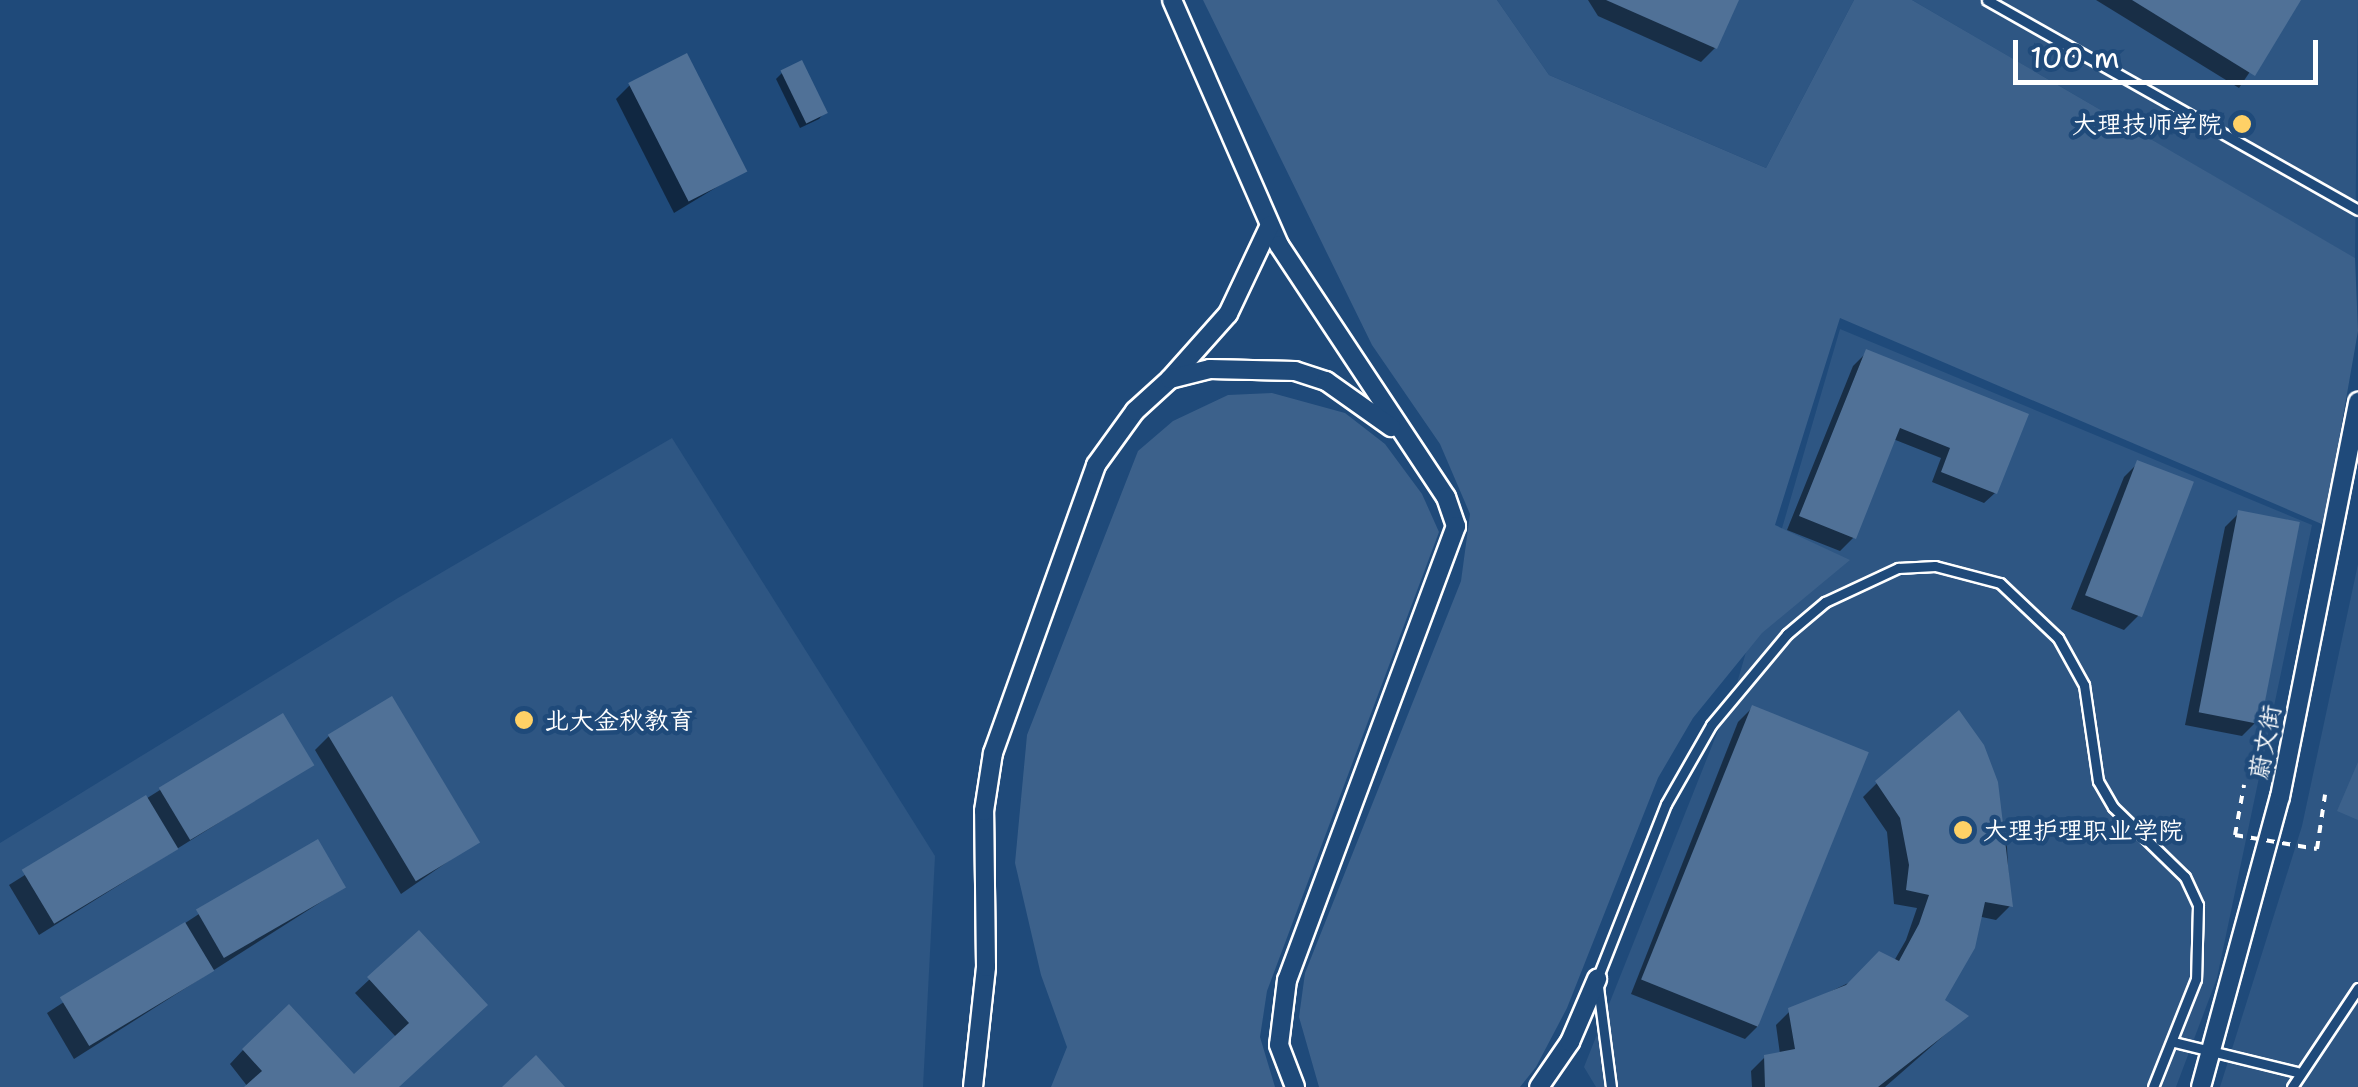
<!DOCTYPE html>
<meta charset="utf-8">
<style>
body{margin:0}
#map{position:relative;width:2358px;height:1087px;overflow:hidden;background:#1f4a7a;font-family:"Shantell Sans","LXGW WenKai TC",sans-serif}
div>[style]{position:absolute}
.built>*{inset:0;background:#2e5683}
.green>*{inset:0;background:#3c618b}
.shadow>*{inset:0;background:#0007}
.building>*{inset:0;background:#507197;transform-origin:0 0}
.path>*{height:4px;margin-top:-2px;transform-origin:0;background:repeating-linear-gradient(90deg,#fff 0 8px,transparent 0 16px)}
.roads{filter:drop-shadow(2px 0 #fff) drop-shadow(-2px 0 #fff) drop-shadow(0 2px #fff) drop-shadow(0 -2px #fff)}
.lane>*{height:9px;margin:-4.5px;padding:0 4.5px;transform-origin:4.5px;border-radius:4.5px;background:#1f4a7a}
.street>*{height:18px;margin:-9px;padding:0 9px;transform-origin:9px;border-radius:9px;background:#1f4a7a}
.path-bridge>*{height:4px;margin-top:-2px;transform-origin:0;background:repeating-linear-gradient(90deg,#fff 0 8px,transparent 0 16px)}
.dots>*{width:28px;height:28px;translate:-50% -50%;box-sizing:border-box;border:5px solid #1f4a7a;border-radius:50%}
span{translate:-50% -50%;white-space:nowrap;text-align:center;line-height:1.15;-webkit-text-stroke:9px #1f4a7a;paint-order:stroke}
.poi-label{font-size:25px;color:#fff}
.right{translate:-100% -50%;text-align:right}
.left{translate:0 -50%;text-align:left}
.street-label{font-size:25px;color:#fff}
.scale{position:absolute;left:2013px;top:40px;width:305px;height:45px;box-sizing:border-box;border:5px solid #fff;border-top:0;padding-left:12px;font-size:30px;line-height:35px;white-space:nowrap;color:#fff;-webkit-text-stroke:8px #1f4a7a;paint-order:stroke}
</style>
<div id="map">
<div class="built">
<i style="clip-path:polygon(1497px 0,1854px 0,1766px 168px,1549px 75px)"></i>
<i style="clip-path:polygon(1912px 0,2358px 0,2355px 258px,2354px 258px)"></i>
<i style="clip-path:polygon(1840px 329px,2312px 525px,2217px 978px,2176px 1087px,1596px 1087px,1584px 1067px,1737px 683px)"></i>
<i style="clip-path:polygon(672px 438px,935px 856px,923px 1087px,0 1087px,0 843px,398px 598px)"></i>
<i style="clip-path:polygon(2358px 564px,2358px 1087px,2220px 1087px,2302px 826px)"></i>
</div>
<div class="green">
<i style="clip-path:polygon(1203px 0,1497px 0,1549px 75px,1766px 168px,1854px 0,1912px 0,2355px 258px,2358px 331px,2324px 525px,1840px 318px,1775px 525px,1850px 560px,1762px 633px,1693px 718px,1658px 778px,1567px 1008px,1536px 1067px,1520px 1087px,1319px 1087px,1299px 1017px,1305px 973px,1461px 581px,1470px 514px,1440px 444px,1372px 345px)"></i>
<i style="clip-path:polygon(1272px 393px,1345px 413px,1385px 444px,1422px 494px,1439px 532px,1267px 991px,1260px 1037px,1275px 1087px,1051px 1087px,1067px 1047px,1041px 975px,1015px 863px,1027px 735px,1138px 451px,1173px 421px,1228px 395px)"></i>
<i style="clip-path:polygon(2358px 762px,2358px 820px,2337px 811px)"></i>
</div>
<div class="shadow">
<i style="clip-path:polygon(1588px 0,1736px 0,1715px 48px,1701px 62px,1598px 16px)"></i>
<i style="clip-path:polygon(2096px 0,2298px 0,2239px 88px)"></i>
<i style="clip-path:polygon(782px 73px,825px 112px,819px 119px,800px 128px,776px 79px)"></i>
<i style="clip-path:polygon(630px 85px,745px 170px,674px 213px,616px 99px)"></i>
<i style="clip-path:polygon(1867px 352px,1995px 493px,1984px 503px,1932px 482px,1941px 458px,1893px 439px,1854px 537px,1840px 551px,1787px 530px,1853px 366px)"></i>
<i style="clip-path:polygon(2138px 463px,2138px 616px,2124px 630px,2071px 609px,2124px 477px)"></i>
<i style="clip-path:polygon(2239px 513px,2256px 722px,2242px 736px,2185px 725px,2225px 527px)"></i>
<i style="clip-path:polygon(1752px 708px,1759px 1025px,1745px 1039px,1631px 994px,1738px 722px)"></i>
<i style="clip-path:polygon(329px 736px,476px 842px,401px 894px,315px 750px)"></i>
<i style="clip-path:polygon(1982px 746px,2007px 847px,2010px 906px,1996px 920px,1977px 916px,1942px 1001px,1965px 1017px,1885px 1087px,1752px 1087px,1751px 1071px,1765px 1057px,1780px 1054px,1776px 1025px,1790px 1011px,1894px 961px,1906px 940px,1917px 908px,1894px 904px,1887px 832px,1863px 797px,1877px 783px)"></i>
<i style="clip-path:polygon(311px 765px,39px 935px,9px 885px,160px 790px)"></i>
<i style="clip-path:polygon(343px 888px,74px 1059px,47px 1013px,199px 914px)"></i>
<i style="clip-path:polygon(419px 933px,485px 1005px,397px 1087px,248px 1087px,230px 1064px,243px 1050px,354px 1078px,397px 1038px,355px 993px)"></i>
</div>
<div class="building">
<i style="clip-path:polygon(1606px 0,1739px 0,1717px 49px)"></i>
<i style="clip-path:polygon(2132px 0,2301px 0,2255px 76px)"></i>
<i style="left:687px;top:53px;width:133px;height:66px;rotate:63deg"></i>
<i style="left:802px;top:60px;width:59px;height:24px;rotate:64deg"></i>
<i style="clip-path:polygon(1866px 349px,2029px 414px,1997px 494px,1941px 472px,1950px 448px,1900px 428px,1856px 539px,1799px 516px)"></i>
<i style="left:2137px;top:460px;width:61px;height:145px;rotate:21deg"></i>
<i style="left:2238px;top:510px;width:63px;height:206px;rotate:11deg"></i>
<i style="left:392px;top:696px;width:171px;height:75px;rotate:59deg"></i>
<i style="left:1752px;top:705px;width:126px;height:296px;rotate:22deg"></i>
<i style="clip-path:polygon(1959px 710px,1984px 745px,1998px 782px,2013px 907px,1985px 902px,1975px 948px,1945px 1000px,1969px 1016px,1878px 1087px,1765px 1087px,1764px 1055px,1795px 1049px,1788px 1008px,1846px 985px,1879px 951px,1899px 961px,1919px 924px,1929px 895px,1906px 890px,1909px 865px,1900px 818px,1875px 781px)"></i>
<i style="left:283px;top:713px;width:61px;height:145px;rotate:59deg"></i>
<i style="left:146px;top:795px;width:63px;height:145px;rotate:59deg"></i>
<i style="left:318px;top:839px;width:56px;height:141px;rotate:60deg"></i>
<i style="left:185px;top:922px;width:57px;height:146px;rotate:59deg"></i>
<i style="clip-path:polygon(419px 930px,488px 1005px,399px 1087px,244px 1087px,262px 1071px,242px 1049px,289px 1004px,354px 1074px,409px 1023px,367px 977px)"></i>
<i style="clip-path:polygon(536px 1055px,565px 1087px,502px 1087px)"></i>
</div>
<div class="path">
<i style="left:2235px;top:835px;width:51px;rotate:-79.8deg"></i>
<i style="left:2317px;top:849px;width:55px;rotate:-81.6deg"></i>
</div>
<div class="roads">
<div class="lane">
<i style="left:1987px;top:0;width:426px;rotate:29.5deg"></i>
<i style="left:2174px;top:1042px;width:127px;rotate:13.7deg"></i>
<i style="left:1611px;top:1087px;width:109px;rotate:-97.4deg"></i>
<i style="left:1597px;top:979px;width:188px;rotate:-68.5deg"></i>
<i style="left:1666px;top:804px;width:91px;rotate:-60.3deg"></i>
<i style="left:1711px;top:725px;width:119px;rotate:-50.1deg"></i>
<i style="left:1787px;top:634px;width:50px;rotate:-40.1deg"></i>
<i style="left:1825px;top:602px;width:81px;rotate:-25deg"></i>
<i style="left:1898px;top:568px;width:37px;rotate:-3deg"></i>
<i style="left:1935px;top:566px;width:67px;rotate:14.7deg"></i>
<i style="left:2000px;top:583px;width:80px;rotate:43.5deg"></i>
<i style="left:2058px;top:638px;width:54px;rotate:61deg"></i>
<i style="left:2084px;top:685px;width:97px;rotate:81.7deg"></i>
<i style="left:2098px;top:781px;width:30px;rotate:60deg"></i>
<i style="left:2113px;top:807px;width:100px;rotate:44.2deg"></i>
<i style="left:2185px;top:877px;width:31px;rotate:65deg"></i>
<i style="left:2198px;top:905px;width:74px;rotate:91.5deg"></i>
<i style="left:2196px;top:979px;width:116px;rotate:111.7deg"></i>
<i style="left:2292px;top:1087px;width:119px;rotate:-56.3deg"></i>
</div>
<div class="street">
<i style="left:1172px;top:0;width:267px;rotate:66.4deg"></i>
<i style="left:1279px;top:245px;width:302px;rotate:56.5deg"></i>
<i style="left:1446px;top:497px;width:31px;rotate:71deg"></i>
<i style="left:1456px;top:526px;width:484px;rotate:110.4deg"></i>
<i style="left:1287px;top:980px;width:65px;rotate:97deg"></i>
<i style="left:1279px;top:1045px;width:45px;rotate:69.1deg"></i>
<i style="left:1170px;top:379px;width:87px;rotate:-48.3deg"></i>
<i style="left:1228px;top:314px;width:98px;rotate:-64.7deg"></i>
<i style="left:973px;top:1087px;width:121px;rotate:-83.8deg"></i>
<i style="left:986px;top:967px;width:156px;rotate:-90.7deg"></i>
<i style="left:984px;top:811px;width:59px;rotate:-81.2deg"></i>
<i style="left:993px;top:753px;width:306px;rotate:-70.3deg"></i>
<i style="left:1096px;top:465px;width:67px;rotate:-54.2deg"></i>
<i style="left:1135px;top:411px;width:47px;rotate:-42.4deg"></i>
<i style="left:1170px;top:379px;width:41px;rotate:-14deg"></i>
<i style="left:1210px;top:369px;width:85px;rotate:1.3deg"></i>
<i style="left:1295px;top:371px;width:33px;rotate:18deg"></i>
<i style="left:1326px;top:381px;width:80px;rotate:35.3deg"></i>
<i style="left:1539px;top:1087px;width:55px;rotate:-55.4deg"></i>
<i style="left:1570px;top:1042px;width:69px;rotate:-66.8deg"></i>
<i style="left:2201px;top:1087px;width:301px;rotate:-74.8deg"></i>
<i style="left:2280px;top:797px;width:403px;rotate:-78.8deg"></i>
</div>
</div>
<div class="path-bridge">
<i style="left:2235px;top:835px;width:83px;rotate:9.7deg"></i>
</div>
<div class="dots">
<i style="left:2242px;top:124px;background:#ffd166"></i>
<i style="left:524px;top:720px;background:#ffd166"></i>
<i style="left:1963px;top:830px;background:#ffd166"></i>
</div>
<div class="poi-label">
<span class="right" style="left:2222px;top:124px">大理技师学院</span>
<span class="left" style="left:544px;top:720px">北大金秋教育</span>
<span class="left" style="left:1983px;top:830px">大理护理职业学院</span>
</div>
<div class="street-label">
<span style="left:2265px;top:742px;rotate:-79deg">蔚文街</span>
</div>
<div class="scale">100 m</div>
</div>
